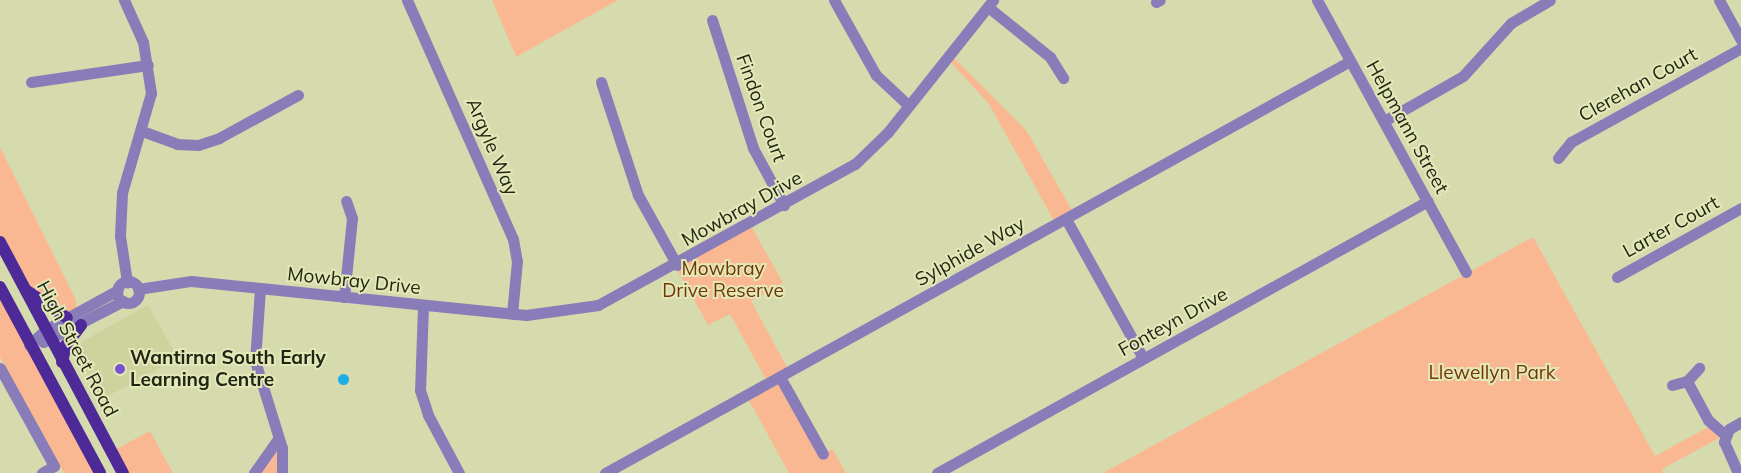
<!DOCTYPE html>
<style>
body{margin:0}
#map{position:relative;width:1741px;height:473px;overflow:hidden;background:#d6dbad;font-family:Mulish,sans-serif}
div>[style]{position:absolute}
.built>*{inset:0;background:#ced39d}
.green>*{inset:0;background:#f9b891}
.water>*{inset:0;background:#1daee8}
.round{border-radius:50%}
.minor>*{height:11px;margin:-5.5px;padding:0 5.5px;transform-origin:5.5px;border-radius:5.5px;background:#887db9}
.minor>.ring{margin:-5.5px;padding:0;box-sizing:content-box;background:none;border:11px solid #887db9;border-radius:50%}
.major>*{height:12px;margin:-6px;padding:0 6px;transform-origin:6px;border-radius:6px;background:#4e2998}
.dots>*{width:14px;height:14px;translate:-50% -50%;box-sizing:border-box;border:2px solid #e3e8b9;border-radius:50%}
span{translate:-50% -50%;white-space:nowrap;text-align:center;line-height:1.15;-webkit-text-stroke:4px #e3e8b9;paint-order:stroke}
.street-label{font-size:19px;color:#232513}
.park-label{font-size:19px;color:#723604}
.poi-label{font-size:19px;color:#232513;font-weight:700}
.left{translate:0 -50%;text-align:left}
</style>
<div id="map">
<div class="built">
<i style="clip-path:polygon(148px 305px,178px 358px,101px 400px,75px 354px,78px 344px)"></i>
</div>
<div class="green">
<i style="clip-path:polygon(492px 0,618px 0,516px 57px)"></i>
<i style="clip-path:polygon(950px 54px,1026px 130px,1074px 214px,1056px 224px,989px 104px,947px 58px)"></i>
<i style="clip-path:polygon(0 147px,76px 300px,76px 314px,67px 318px,36px 299px,0 242px)"></i>
<i style="clip-path:polygon(750px 224px,783px 283px,751px 301px,789px 371px,780px 376px,823px 454px,832px 449px,846px 473px,789px 473px,746px 395px,768px 383px,730px 314px,708px 325px,675px 266px)"></i>
<i style="clip-path:polygon(1533px 237px,1655px 456px,1712px 425px,1725px 435px,1662px 469px,1664px 473px,1103px 473px)"></i>
<i style="clip-path:polygon(0 287px,100px 473px,64px 473px,0 357px)"></i>
<i style="clip-path:polygon(150px 431px,173px 473px,123px 473px,111px 452px)"></i>
<i style="clip-path:polygon(278px 439px,282px 473px,254px 473px)"></i>
</div>
<div class="water">
<i class="round" style="left:337.5px;top:373.5px;width:11px;height:11px"></i>
</div>
<div class="minor">
<i style="left:124px;top:0;width:46px;rotate:65.7deg"></i>
<i style="left:143px;top:42px;width:52px;rotate:81.1deg"></i>
<i style="left:151px;top:93px;width:104px;rotate:106.2deg"></i>
<i style="left:122px;top:193px;width:43px;rotate:92.7deg"></i>
<i style="left:120px;top:236px;width:47px;rotate:81.3deg"></i>
<i style="left:407px;top:0;width:261px;rotate:66.1deg"></i>
<i style="left:513px;top:239px;width:22px;rotate:80deg"></i>
<i style="left:517px;top:261px;width:53px;rotate:95.4deg"></i>
<i style="left:834px;top:0;width:86px;rotate:60.8deg"></i>
<i style="left:876px;top:75px;width:45px;rotate:43.2deg"></i>
<i style="left:1317px;top:0;width:310px;rotate:61.3deg"></i>
<i style="left:1719px;top:0;width:46px;rotate:61.2deg"></i>
<i style="left:1156px;top:2px;width:4px;rotate:-27deg"></i>
<i style="left:988px;top:7px;width:80px;rotate:38.9deg"></i>
<i style="left:1050px;top:57px;width:25px;rotate:58deg"></i>
<i style="left:712px;top:20px;width:134px;rotate:72.2deg"></i>
<i style="left:753px;top:148px;width:65px;rotate:61.5deg"></i>
<i style="left:31px;top:82px;width:118px;rotate:-8.3deg"></i>
<i style="left:601px;top:82px;width:119px;rotate:71.9deg"></i>
<i style="left:638px;top:195px;width:80px;rotate:60.9deg"></i>
<i style="left:1384px;top:121px;width:91px;rotate:-29.7deg"></i>
<i style="left:1463px;top:76px;width:72px;rotate:-47.8deg"></i>
<i style="left:1511px;top:23px;width:45px;rotate:-30.5deg"></i>
<i style="left:142px;top:131px;width:37px;rotate:20deg"></i>
<i style="left:177px;top:144px;width:21px;rotate:3deg"></i>
<i style="left:198px;top:145px;width:22px;rotate:-18deg"></i>
<i style="left:219px;top:138px;width:90px;rotate:-28.6deg"></i>
<i style="left:1558px;top:158px;width:21px;rotate:-51deg"></i>
<i style="left:1571px;top:142px;width:194px;rotate:-28.9deg"></i>
<i style="left:1066px;top:219px;width:159px;rotate:61deg"></i>
<i style="left:1617px;top:277px;width:142px;rotate:-29.1deg"></i>
<i class="ring" style="left:117px;top:281px;width:11px;height:11px"></i>
<i style="left:138px;top:289px;width:54px;rotate:-8.6deg"></i>
<i style="left:191px;top:281px;width:337px;rotate:5.8deg"></i>
<i style="left:526px;top:315px;width:73px;rotate:-7.9deg"></i>
<i style="left:598px;top:305px;width:293px;rotate:-28.8deg"></i>
<i style="left:855px;top:164px;width:46px;rotate:-44.1deg"></i>
<i style="left:888px;top:132px;width:169px;rotate:-51.5deg"></i>
<i style="left:260px;top:289px;width:72px;rotate:94deg"></i>
<i style="left:255px;top:361px;width:91px;rotate:72.8deg"></i>
<i style="left:282px;top:448px;width:25px;rotate:90deg"></i>
<i style="left:344px;top:297px;width:79px;rotate:-84.2deg"></i>
<i style="left:352px;top:218px;width:18px;rotate:-109deg"></i>
<i style="left:423px;top:306px;width:84px;rotate:92deg"></i>
<i style="left:420px;top:390px;width:26px;rotate:72deg"></i>
<i style="left:428px;top:415px;width:66px;rotate:61.9deg"></i>
<i style="left:43px;top:342px;width:90px;rotate:-27.1deg"></i>
<i style="left:29px;top:345px;width:22px;rotate:-43deg"></i>
<i style="left:45px;top:330px;width:83px;rotate:-28.7deg"></i>
<i style="left:0;top:368px;width:112px;rotate:61.1deg"></i>
<i style="left:54px;top:466px;width:14px;rotate:150deg"></i>
<i style="left:780px;top:377px;width:88px;rotate:60.8deg"></i>
<i style="left:1687px;top:381px;width:44px;rotate:61.7deg"></i>
<i style="left:1708px;top:420px;width:23px;rotate:41deg"></i>
<i style="left:1672px;top:385px;width:16px;rotate:-15deg"></i>
<i style="left:1687px;top:381px;width:18px;rotate:-47deg"></i>
<i style="left:254px;top:473px;width:42px;rotate:-54.8deg"></i>
<i style="left:605px;top:473px;width:851px;rotate:-28.94deg"></i>
<i style="left:937px;top:473px;width:561px;rotate:-28.99deg"></i>
<i style="left:1738px;top:473px;width:34px;rotate:-114deg"></i>
<i style="left:1724px;top:442px;width:14px;rotate:-69deg"></i>
<i style="left:1729px;top:429px;width:14px;rotate:-30deg"></i>
</div>
<div class="major">
<i style="left:0;top:242px;width:262px;rotate:62deg"></i>
<i style="left:0;top:287px;width:211px;rotate:61.7deg"></i>
<i style="left:27px;top:291px;width:48px;rotate:34deg"></i>
<i style="left:62px;top:362px;width:17px;rotate:-77deg"></i>
<i style="left:66px;top:345px;width:25px;rotate:-53deg"></i>
</div>
<div class="dots">
<i style="left:120px;top:369px;background:#7654ce"></i>
</div>
<div class="street-label">
<span style="left:1638px;top:85px;rotate:-29deg">Clerehan Court</span>
<span style="left:761px;top:108px;rotate:70deg">Findon Court</span>
<span style="left:1407px;top:127px;rotate:61deg">Helpmann Street</span>
<span style="left:492px;top:147px;rotate:67deg">Argyle Way</span>
<span style="left:742px;top:209px;rotate:-29deg">Mowbray Drive</span>
<span style="left:1671px;top:227px;rotate:-29deg">Larter Court</span>
<span style="left:970px;top:252px;rotate:-29deg">Sylphide Way</span>
<span style="left:354px;top:281px;rotate:6deg">Mowbray Drive</span>
<span style="left:1173px;top:322px;rotate:-29deg">Fonteyn Drive</span>
<span style="left:77px;top:349px;rotate:62deg">High Street Road</span>
</div>
<div class="park-label">
<span style="left:723px;top:280px">Mowbray<br>Drive Reserve</span>
<span style="left:1492px;top:373px">Llewellyn Park</span>
</div>
<div class="poi-label">
<span class="left" style="left:130px;top:369px">Wantirna South Early<br>Learning Centre</span>
</div>
</div>
